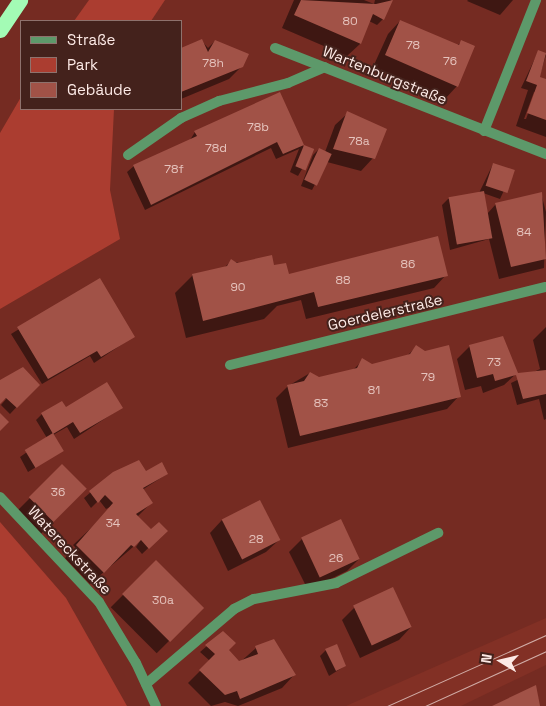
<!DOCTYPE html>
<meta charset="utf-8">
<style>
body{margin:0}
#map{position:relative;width:546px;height:706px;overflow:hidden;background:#752b22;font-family:"Space Grotesk",sans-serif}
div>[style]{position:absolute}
.built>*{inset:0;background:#823025}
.green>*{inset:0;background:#ab3d30}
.shadow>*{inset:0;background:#0007;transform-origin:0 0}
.building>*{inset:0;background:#a15247;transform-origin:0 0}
.service>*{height:10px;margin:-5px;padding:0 5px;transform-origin:5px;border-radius:5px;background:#5d996a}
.minor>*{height:10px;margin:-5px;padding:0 5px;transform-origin:5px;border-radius:5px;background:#5d996a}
.motorway>*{height:15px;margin:-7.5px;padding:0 7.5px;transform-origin:7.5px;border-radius:7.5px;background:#a3fbb5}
.tram>*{height:1px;margin:-0.5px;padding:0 0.5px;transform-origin:0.5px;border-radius:0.5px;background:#d1aca6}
span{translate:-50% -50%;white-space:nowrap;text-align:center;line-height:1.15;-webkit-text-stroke:4px #44221c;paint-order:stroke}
.number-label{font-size:12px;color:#e6c4be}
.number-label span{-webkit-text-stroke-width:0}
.street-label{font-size:15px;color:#fdeae6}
.legend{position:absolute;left:20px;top:20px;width:162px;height:90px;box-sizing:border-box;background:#44221c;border:1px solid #8e726d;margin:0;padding:6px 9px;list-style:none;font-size:15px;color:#fdeae6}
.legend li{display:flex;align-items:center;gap:10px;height:25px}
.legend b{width:25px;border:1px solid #8e726d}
.north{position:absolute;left:476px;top:636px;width:50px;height:50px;-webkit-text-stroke:4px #44221c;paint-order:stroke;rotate:279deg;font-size:14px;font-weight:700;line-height:20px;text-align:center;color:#fdeae6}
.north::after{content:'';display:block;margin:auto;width:18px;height:22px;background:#fdeae6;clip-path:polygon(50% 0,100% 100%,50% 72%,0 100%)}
</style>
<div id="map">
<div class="built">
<i style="clip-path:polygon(546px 618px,546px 665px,461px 706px,346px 706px)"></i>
</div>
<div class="green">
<i style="clip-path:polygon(89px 0,165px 0,151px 21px,74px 21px)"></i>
<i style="clip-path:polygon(21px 97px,21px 109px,114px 109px,110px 190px,120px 239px,0 309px,0 133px)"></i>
<i style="clip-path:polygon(0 522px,66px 598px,127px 706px,0 706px)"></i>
</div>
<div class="shadow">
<i style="clip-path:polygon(294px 0,364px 0,374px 4px,375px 0,391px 0,383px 19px,377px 25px,369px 21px,360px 44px,347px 56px,282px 28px)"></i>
<i style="clip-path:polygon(513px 0,500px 15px,467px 1px,468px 0)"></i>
<i style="clip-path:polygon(400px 21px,457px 46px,461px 42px,457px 86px,445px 99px,373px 67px,388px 34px)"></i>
<i style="clip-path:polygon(201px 40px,208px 48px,215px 41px,242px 66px,229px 79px,181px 99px,181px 49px)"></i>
<i style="clip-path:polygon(evenodd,538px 52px,546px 55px,539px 78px,546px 81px,546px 137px,516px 126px,528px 90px,521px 88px,538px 52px,534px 92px,536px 92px,526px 119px,524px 119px,534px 92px)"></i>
<i style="clip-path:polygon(279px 94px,303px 146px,313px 150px,298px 176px,290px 172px,299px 149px,276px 159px,271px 148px,145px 210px,127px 172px,134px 166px,190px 140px,195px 132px)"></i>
<i style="clip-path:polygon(348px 113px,373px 158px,361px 171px,327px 162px,312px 190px,301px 186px,313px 155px,319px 149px,325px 152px,335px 125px)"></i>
<i style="clip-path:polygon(493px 164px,513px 171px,500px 199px,483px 193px,487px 214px,496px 204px,541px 193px,546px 212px,544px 268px,499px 279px,489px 239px,450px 250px,442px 205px,448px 199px,479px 193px)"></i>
<i style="clip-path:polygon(231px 261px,288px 275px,446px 275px,434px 288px,306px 319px,301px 300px,277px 306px,264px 319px,186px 338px,175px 293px,193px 275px,224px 268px)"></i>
<i style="clip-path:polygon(99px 280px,133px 337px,94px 363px,90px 356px,42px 384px,11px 334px)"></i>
<i style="clip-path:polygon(546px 327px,546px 419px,544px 420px,539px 399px,517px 405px,511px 383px,540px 369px,533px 340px)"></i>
<i style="clip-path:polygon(470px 346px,517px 373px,504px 385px,483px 393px,481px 386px,465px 390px,457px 359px)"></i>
<i style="clip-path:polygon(416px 347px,459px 396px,447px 409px,288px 448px,276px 398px,288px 386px,310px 373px,319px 378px,353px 370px,363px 360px,372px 365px,407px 356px)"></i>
<i style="clip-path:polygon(0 382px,38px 384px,10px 414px,1px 405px,7px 398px,0 402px)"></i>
<i style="clip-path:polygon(121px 408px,74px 439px,67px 427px,53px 435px,62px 451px,28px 472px,20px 457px,47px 438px,36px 420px,42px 414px,66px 409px)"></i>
<i style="left:62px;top:466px;width:33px;height:63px;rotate:45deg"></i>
<i style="clip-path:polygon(113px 473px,167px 474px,142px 490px,151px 503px,137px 517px,151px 531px,166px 531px,142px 554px,136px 547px,140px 541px,90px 584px,65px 558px,76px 548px,73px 545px,118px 503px,106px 509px,99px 500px,91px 508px,84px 498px)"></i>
<i style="clip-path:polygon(222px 520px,279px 540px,266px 552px,228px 571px,210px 533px)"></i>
<i style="clip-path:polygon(302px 539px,359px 559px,347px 571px,308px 590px,289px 552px)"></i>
<i style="left:156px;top:562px;width:65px;height:64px;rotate:45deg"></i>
<i style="clip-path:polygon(354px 608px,411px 627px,399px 640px,360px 658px,342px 620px)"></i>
<i style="clip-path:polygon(223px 632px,227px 650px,239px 663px,256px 648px,294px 675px,282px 688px,238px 706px,225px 702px,211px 706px,188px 683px,210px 661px,200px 652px)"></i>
<i style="clip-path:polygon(326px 650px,345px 666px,329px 676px,320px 656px)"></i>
</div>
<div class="building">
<i style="clip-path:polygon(301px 0,376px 4px,393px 0,384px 20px,373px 14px,361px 44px,294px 15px)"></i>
<i style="clip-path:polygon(400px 20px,459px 45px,461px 40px,475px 46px,458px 87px,385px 55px)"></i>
<i style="clip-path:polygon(202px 39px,208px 52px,215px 40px,249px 54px,243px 67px,181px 92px,181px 48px)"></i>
<i style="clip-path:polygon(538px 50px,546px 53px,540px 77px,546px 79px,546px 120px,527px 113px,537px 85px,526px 81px)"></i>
<i style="clip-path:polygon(280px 92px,304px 145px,283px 154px,277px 142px,151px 205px,133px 165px,197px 136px,194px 131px)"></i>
<i style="clip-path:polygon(347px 111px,387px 129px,375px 159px,333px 149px)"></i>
<i style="left:304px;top:145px;width:11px;height:23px;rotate:22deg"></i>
<i style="left:319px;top:148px;width:14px;height:35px;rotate:25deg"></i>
<i style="left:493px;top:163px;width:23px;height:24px;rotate:18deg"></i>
<i style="left:484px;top:191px;width:48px;height:36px;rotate:80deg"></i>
<i style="clip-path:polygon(542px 192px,546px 259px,511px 267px,495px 203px)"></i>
<i style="clip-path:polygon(438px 236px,448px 276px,318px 307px,314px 292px,203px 321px,192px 274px,227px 266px,231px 259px,237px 263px,272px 255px,274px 265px,286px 263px,289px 274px)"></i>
<i style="clip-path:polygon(100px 278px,135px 337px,101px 357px,97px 351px,48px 379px,17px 327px)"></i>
<i style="clip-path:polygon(503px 336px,518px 373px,546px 370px,546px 394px,523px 399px,516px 375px,495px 381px,493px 374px,477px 378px,469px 345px)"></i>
<i style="clip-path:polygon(416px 345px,425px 351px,449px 345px,461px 397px,300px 436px,287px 385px,304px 381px,310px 372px,319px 377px,357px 368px,362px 358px,372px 364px,410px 354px)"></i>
<i style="clip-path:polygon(23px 367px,40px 385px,17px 408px,6px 398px,0 404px,0 380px)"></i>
<i style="clip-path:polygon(107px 382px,123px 408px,80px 433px,73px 422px,53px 434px,41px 413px,62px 401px,66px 407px)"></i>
<i style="clip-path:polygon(0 413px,9px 422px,0 431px)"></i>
<i style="left:53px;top:433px;width:21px;height:33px;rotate:59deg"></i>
<i style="clip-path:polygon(139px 460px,146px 471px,162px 462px,168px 474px,143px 488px,153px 503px,136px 514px,151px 529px,159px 522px,168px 531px,149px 549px,141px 540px,134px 547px,131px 545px,104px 573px,76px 545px,113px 503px,105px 495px,98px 503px,89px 491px,113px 472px)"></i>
<i style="left:62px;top:464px;width:35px;height:47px;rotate:45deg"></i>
<i style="left:260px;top:500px;width:45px;height:43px;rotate:63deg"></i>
<i style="left:341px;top:519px;width:44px;height:44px;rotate:65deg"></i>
<i style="left:156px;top:560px;width:68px;height:48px;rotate:45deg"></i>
<i style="left:393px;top:587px;width:44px;height:44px;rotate:65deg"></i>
<i style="clip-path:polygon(223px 631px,236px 643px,229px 650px,239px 661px,258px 654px,255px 646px,274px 639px,296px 675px,240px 699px,237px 691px,225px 695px,199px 670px,215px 654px,205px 645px)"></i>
<i style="clip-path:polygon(337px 644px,346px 666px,336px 671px,325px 649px)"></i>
<i style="clip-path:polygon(536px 685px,540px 706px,492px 706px)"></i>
</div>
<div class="service">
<i style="left:128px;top:155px;width:65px;rotate:-34.9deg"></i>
<i style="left:181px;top:118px;width:42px;rotate:-24.1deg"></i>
<i style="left:219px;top:101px;width:71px;rotate:-14.6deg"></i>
<i style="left:288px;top:83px;width:40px;rotate:-23.4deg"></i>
<i style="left:146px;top:684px;width:116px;rotate:-40.4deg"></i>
<i style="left:234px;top:609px;width:22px;rotate:-27deg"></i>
<i style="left:254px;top:599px;width:84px;rotate:-11deg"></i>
<i style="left:336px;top:583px;width:114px;rotate:-26.1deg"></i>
</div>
<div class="minor">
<i style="left:275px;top:48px;width:291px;rotate:21.4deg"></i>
<i style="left:484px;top:131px;width:141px;rotate:-68.3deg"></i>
<i style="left:230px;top:365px;width:325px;rotate:-13.9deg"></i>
<i style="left:0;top:497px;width:144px;rotate:46.7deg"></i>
<i style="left:99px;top:602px;width:71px;rotate:58.8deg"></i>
<i style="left:136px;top:663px;width:47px;rotate:65.1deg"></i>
</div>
<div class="motorway">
<i style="left:0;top:30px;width:36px;rotate:-56deg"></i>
</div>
<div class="tram">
<i style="left:387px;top:706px;width:174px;rotate:-24.1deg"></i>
<i style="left:425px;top:706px;width:133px;rotate:-24.4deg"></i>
</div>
<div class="number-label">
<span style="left:350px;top:22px">80</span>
<span style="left:413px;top:46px">78</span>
<span style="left:450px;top:62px">76</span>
<span style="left:213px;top:64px">78h</span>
<span style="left:258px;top:128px">78b</span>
<span style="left:359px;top:142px">78a</span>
<span style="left:216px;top:149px">78d</span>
<span style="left:174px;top:170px">78f</span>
<span style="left:524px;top:233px">84</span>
<span style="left:408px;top:265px">86</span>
<span style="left:343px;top:281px">88</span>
<span style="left:238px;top:288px">90</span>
<span style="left:494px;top:363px">73</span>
<span style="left:428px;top:378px">79</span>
<span style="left:374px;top:391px">81</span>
<span style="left:321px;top:404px">83</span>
<span style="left:58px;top:493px">36</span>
<span style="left:113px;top:524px">34</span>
<span style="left:256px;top:540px">28</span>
<span style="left:336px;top:559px">26</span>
<span style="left:163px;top:601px">30a</span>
</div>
<div class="street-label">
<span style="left:385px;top:75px;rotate:22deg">Wartenburgstraße</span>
<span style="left:385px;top:312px;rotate:-13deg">Goerdelerstraße</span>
<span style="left:70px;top:550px;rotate:47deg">Watereckstraße</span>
</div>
<ul class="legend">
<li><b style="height:6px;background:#5d996a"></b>Straße</li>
<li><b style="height:14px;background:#ab3d30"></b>Park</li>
<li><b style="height:14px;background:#a15247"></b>Gebäude</li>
</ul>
<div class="north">N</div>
</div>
